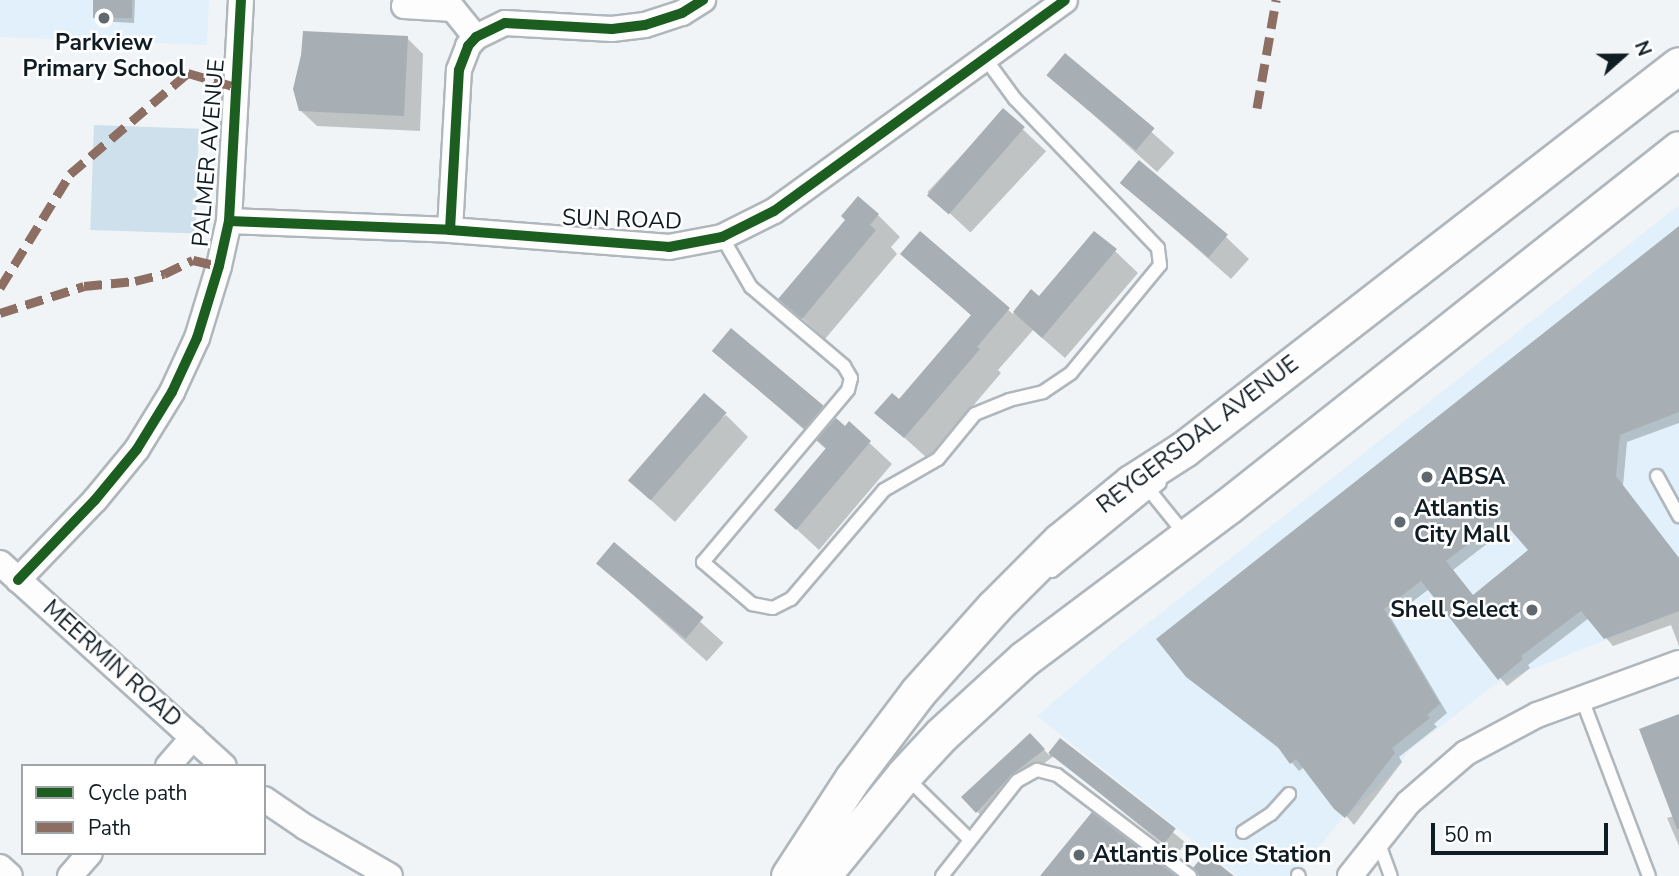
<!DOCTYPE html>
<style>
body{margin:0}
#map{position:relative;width:1679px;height:876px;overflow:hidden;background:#f1f4f6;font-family:"Nunito Sans",sans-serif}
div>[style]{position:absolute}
.built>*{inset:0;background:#e1f0fa}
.green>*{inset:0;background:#cde0ec;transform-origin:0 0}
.shadow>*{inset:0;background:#0003;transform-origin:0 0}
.building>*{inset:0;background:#a7afb4;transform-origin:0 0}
.roads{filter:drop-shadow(2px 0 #b0b7bc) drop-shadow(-2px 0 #b0b7bc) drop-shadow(0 2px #b0b7bc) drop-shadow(0 -2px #b0b7bc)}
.lane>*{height:12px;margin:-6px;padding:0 6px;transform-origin:6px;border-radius:6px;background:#fdfdfe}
.street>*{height:24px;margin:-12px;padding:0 12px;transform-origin:12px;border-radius:12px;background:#fdfdfe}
.secondary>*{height:35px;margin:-17.5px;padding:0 17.5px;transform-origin:17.5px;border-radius:17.5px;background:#fdfdfe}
.quiet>*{height:9px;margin-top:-4.5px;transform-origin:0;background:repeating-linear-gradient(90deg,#8d6e63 0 18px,transparent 0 27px)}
.cycleway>*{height:10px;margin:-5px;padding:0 5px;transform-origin:5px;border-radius:5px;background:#1b5e20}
.dots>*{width:19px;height:19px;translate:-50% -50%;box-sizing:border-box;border:4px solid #fff;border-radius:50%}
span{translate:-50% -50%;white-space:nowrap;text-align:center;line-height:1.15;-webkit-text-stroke:5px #fff;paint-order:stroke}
.poi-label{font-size:23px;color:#0f1c24;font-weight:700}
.left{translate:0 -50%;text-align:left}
.right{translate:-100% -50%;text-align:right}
.street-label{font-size:23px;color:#0f1c24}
.legend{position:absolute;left:21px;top:764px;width:245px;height:91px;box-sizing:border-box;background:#fff;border:2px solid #9fa4a7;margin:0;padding:9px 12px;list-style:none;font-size:21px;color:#0f1c24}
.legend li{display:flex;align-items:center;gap:14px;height:35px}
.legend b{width:35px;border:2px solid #9fa4a7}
.north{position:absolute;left:1588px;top:21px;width:70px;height:70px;-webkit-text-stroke:5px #fff;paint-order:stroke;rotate:69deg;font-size:19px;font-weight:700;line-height:28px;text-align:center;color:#0f1c24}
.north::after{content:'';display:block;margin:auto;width:24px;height:32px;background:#0f1c24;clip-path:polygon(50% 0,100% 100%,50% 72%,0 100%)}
.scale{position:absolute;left:1431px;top:823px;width:177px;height:32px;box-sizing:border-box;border:4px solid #0f1c24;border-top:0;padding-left:9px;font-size:21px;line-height:24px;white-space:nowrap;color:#0f1c24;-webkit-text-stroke:5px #fff;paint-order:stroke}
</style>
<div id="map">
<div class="built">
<i style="clip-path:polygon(0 0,209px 0,207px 45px,0 37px)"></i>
<i style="clip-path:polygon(1679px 205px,1679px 611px,1497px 683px,1410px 750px,1392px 773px,1345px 818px,1343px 817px,1295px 876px,1237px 876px,1037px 716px,1119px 646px)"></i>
</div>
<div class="green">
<i style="left:94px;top:125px;width:105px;height:105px;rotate:2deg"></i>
</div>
<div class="shadow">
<i style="clip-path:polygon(94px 0,135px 0,134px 23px,97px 21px,93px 17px)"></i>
<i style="clip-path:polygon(407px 38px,423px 54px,420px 131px,317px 126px,300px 110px)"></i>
<i style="left:1066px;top:55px;width:146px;height:26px;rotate:42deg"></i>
<i style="left:1003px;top:111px;width:59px;height:111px;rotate:43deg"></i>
<i style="clip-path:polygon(1122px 182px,1226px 237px,1249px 259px,1231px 279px)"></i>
<i style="clip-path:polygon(878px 215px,900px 237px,891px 247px,897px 254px,825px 339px,781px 299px)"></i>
<i style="clip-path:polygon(evenodd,1679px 229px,1679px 423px,1627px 442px,1623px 486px,1679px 558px,1679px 646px,1671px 625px,1613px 646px,1589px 618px,1528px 665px,1530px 668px,1507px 686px,1429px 589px,1391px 618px,1447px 713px,1434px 724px,1437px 727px,1399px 757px,1402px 762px,1354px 825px,1304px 767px,1299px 771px,1281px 750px,1196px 684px,1679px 229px,1510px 526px,1531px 551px,1473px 596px,1453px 570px,1510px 526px)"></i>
<i style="clip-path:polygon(920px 234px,1013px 314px,1032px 292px,1039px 298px,1115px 251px,1138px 273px,1065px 358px,1033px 330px,998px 370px,1001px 373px,928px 459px,877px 413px,899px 402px,972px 316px,903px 254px)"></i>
<i style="clip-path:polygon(714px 350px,821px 408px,845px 428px,849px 424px,892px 464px,819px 550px,776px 510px,827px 450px)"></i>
<i style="clip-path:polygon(726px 415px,748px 437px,675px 522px,631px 482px)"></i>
<i style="left:615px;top:545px;width:146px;height:25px;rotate:42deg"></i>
<i style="clip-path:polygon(1679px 716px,1679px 846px,1667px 818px,1674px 816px)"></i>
<i style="clip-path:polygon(1030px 735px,1049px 755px,1061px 741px,1186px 843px,1176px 855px,1054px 756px,1018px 783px,985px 820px,964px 797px)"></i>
</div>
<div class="building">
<i style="left:93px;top:0;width:39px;height:18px"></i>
<i style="clip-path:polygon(303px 31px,408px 36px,404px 116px,299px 111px,293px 89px,301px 55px)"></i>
<i style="left:1065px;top:53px;width:117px;height:29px;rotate:40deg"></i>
<i style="left:1003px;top:108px;width:29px;height:116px;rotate:41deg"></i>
<i style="left:1139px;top:160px;width:116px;height:30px;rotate:40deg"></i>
<i style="clip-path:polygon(858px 196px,879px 214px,870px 225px,876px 230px,802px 319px,778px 299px,845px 220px,841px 216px)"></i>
<i style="clip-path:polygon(evenodd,1679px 226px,1679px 412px,1620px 435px,1616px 476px,1679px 558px,1679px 611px,1604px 639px,1581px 611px,1521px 656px,1523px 659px,1498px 680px,1421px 581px,1384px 609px,1440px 704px,1427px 715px,1430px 718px,1392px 748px,1395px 753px,1345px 818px,1334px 809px,1296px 759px,1290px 764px,1277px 746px,1186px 677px,1156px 639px,1679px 226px,1501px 519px,1528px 550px,1473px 595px,1446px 561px,1501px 519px)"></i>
<i style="clip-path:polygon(920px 231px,1010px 308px,977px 347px,980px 349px,904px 438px,874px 413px,892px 393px,899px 399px,971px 315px,900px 254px)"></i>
<i style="clip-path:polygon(1094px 231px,1117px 249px,1042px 338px,1013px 312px,1031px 289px,1039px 296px)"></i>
<i style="left:731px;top:328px;width:121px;height:30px;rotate:40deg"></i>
<i style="left:704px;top:393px;width:30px;height:116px;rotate:41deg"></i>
<i style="clip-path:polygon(836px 418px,845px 426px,849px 421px,871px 441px,796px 530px,774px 510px,826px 448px,817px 440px)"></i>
<i style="left:614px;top:542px;width:117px;height:28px;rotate:40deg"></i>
<i style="clip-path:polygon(1679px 714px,1679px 829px,1677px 829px,1639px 729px)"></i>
<i style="clip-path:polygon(1030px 733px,1045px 749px,1011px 775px,976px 813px,961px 797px)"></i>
<i style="left:1060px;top:738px;width:147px;height:19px;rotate:38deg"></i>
<i style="clip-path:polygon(1092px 812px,1176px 876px,1040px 876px)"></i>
<i style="clip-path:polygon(1205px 853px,1234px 876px,1199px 876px,1193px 868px)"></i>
</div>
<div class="roads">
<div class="lane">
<i style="left:722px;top:237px;width:58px;rotate:59.9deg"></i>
<i style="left:751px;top:287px;width:122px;rotate:40.3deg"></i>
<i style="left:844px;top:366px;width:14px;rotate:60deg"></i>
<i style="left:851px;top:378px;width:12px;rotate:104deg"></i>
<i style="left:848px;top:390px;width:225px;rotate:130.1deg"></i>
<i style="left:703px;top:562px;width:65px;rotate:40.6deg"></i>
<i style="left:752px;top:604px;width:21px;rotate:11deg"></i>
<i style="left:773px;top:608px;width:20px;rotate:-27deg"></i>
<i style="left:791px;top:599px;width:143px;rotate:-49.5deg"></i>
<i style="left:884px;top:490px;width:62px;rotate:-29.9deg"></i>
<i style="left:938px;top:459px;width:58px;rotate:-50.6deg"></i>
<i style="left:975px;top:414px;width:37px;rotate:-22deg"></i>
<i style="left:1009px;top:400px;width:35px;rotate:-13deg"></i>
<i style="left:1043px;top:392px;width:34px;rotate:-34deg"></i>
<i style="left:1071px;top:373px;width:140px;rotate:-50.5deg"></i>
<i style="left:1160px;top:265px;width:17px;rotate:-97deg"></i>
<i style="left:1158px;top:248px;width:207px;rotate:-133.8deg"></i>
<i style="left:1015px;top:99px;width:51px;rotate:-126.2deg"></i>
<i style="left:1657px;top:476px;width:46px;rotate:61.2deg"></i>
<i style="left:1150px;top:491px;width:46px;rotate:51.1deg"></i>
<i style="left:1052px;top:571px;width:139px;rotate:-39.2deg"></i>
<i style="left:1582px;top:699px;width:189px;rotate:69.3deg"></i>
<i style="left:906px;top:777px;width:90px;rotate:44.5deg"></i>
<i style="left:1243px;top:832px;width:33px;rotate:-33deg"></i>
<i style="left:1271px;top:814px;width:27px;rotate:-48deg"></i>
<i style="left:1378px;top:841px;width:37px;rotate:70deg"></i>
<i style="left:1298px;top:875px;width:1px;rotate:45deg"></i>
<i style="left:942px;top:876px;width:121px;rotate:-51.7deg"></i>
<i style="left:1017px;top:781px;width:23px;rotate:-29deg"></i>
<i style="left:1037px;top:770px;width:21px;rotate:14deg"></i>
<i style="left:1057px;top:775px;width:167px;rotate:37.2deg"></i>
</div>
<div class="street">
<i style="left:404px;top:6px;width:49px;rotate:3.5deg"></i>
<i style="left:453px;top:9px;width:36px;rotate:51deg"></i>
<i style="left:229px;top:221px;width:221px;rotate:2.3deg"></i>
<i style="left:450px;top:230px;width:220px;rotate:4.4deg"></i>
<i style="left:669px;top:247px;width:54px;rotate:-10.7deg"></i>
<i style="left:722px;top:237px;width:58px;rotate:-26.6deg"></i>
<i style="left:774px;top:211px;width:359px;rotate:-35.9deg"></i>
<i style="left:450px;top:230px;width:160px;rotate:-86.8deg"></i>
<i style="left:459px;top:70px;width:26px;rotate:-69deg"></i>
<i style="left:468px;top:46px;width:12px;rotate:-48deg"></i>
<i style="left:476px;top:37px;width:32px;rotate:-26deg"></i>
<i style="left:505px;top:23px;width:107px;rotate:3.2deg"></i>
<i style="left:612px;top:29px;width:33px;rotate:-7deg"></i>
<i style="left:645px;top:25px;width:39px;rotate:-18deg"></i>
<i style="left:682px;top:13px;width:25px;rotate:-32deg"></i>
<i style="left:0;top:563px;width:302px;rotate:42.2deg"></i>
<i style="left:18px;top:580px;width:111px;rotate:-46.1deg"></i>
<i style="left:95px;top:500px;width:66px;rotate:-50.5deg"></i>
<i style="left:137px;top:449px;width:67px;rotate:-58.4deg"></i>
<i style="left:172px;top:392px;width:60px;rotate:-65.2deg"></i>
<i style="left:197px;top:338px;width:75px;rotate:-73deg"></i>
<i style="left:219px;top:266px;width:46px;rotate:-77.5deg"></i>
<i style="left:229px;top:221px;width:221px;rotate:-86.9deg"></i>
<i style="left:168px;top:766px;width:38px;rotate:-49deg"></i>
<i style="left:264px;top:799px;width:50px;rotate:34.3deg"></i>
<i style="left:305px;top:827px;width:98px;rotate:30deg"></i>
<i style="left:0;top:867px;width:13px;rotate:42deg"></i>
<i style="left:70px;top:876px;width:30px;rotate:-49deg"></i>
<i style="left:1350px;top:876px;width:93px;rotate:-51.5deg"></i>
<i style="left:1408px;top:803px;width:77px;rotate:-40.8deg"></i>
<i style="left:1466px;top:753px;width:81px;rotate:-28.2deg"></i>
<i style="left:1537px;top:715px;width:151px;rotate:-20.1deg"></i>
</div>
<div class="secondary">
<i style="left:789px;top:876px;width:117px;rotate:-56.9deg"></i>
<i style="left:853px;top:778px;width:108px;rotate:-52.9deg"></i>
<i style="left:918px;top:692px;width:114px;rotate:-48.2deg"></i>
<i style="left:994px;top:607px;width:93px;rotate:-45deg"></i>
<i style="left:1060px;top:541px;width:92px;rotate:-39.2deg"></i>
<i style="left:1131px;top:483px;width:63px;rotate:-32.7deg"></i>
<i style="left:1184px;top:449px;width:626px;rotate:-37.8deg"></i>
<i style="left:822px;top:876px;width:130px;rotate:-50.9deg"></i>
<i style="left:904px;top:775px;width:54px;rotate:-47.2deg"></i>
<i style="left:941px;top:735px;width:113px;rotate:-42.5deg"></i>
<i style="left:1024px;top:659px;width:255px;rotate:-36.9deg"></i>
<i style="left:1228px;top:506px;width:575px;rotate:-38.36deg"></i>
</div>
</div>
<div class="quiet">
<i style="left:1257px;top:108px;width:110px;rotate:-80deg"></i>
<i style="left:0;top:288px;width:134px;rotate:-58.4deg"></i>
<i style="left:70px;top:174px;width:155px;rotate:-40.6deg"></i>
<i style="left:188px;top:73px;width:50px;rotate:16.3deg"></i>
<i style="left:0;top:313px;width:88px;rotate:-17.8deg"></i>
<i style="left:84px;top:286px;width:51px;rotate:-5.6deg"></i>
<i style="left:135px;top:281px;width:30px;rotate:-14deg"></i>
<i style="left:164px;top:274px;width:32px;rotate:-26deg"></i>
<i style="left:193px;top:260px;width:27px;rotate:13deg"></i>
</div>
<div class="cycleway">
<i style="left:229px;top:221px;width:221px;rotate:2.3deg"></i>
<i style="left:450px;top:230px;width:220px;rotate:4.4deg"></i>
<i style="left:669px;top:247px;width:54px;rotate:-10.7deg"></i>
<i style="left:722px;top:237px;width:58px;rotate:-26.6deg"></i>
<i style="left:774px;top:211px;width:359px;rotate:-35.9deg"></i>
<i style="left:450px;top:230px;width:160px;rotate:-86.8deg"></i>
<i style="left:459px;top:70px;width:26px;rotate:-69deg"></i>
<i style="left:468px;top:46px;width:12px;rotate:-48deg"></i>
<i style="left:476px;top:37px;width:32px;rotate:-26deg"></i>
<i style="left:505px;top:23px;width:107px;rotate:3.2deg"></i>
<i style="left:612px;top:29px;width:33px;rotate:-7deg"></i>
<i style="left:645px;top:25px;width:39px;rotate:-18deg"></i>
<i style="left:682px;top:13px;width:25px;rotate:-32deg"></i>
<i style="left:18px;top:580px;width:111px;rotate:-46.1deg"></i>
<i style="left:95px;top:500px;width:66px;rotate:-50.5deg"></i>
<i style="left:137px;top:449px;width:67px;rotate:-58.4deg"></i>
<i style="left:172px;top:392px;width:60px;rotate:-65.2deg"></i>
<i style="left:197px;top:338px;width:75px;rotate:-73deg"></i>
<i style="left:219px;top:266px;width:46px;rotate:-77.5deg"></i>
<i style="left:229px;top:221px;width:221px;rotate:-86.9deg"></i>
</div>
<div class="dots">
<i style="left:104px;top:18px;background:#5e686e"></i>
<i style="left:1427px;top:477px;background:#5e686e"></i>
<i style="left:1400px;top:522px;background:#5e686e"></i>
<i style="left:1532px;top:610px;background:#5e686e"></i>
<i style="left:1079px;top:855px;background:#5e686e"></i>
</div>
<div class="poi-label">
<span style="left:104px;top:56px">Parkview<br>Primary School</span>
<span class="left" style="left:1441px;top:477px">ABSA</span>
<span class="left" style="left:1414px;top:522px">Atlantis<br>City Mall</span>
<span class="right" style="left:1518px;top:610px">Shell Select</span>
<span class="left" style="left:1093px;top:855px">Atlantis Police Station</span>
</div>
<div class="street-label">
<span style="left:209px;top:153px;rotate:-85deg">PALMER AVENUE</span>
<span style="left:622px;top:220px;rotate:2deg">SUN ROAD</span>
<span style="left:1198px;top:435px;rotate:-37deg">REYGERSDAL AVENUE</span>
<span style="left:112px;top:664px;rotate:42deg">MEERMIN ROAD</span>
</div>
<ul class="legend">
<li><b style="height:9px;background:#1b5e20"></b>Cycle path</li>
<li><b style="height:9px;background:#8d6e63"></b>Path</li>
</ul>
<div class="north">N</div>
<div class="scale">50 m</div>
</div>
